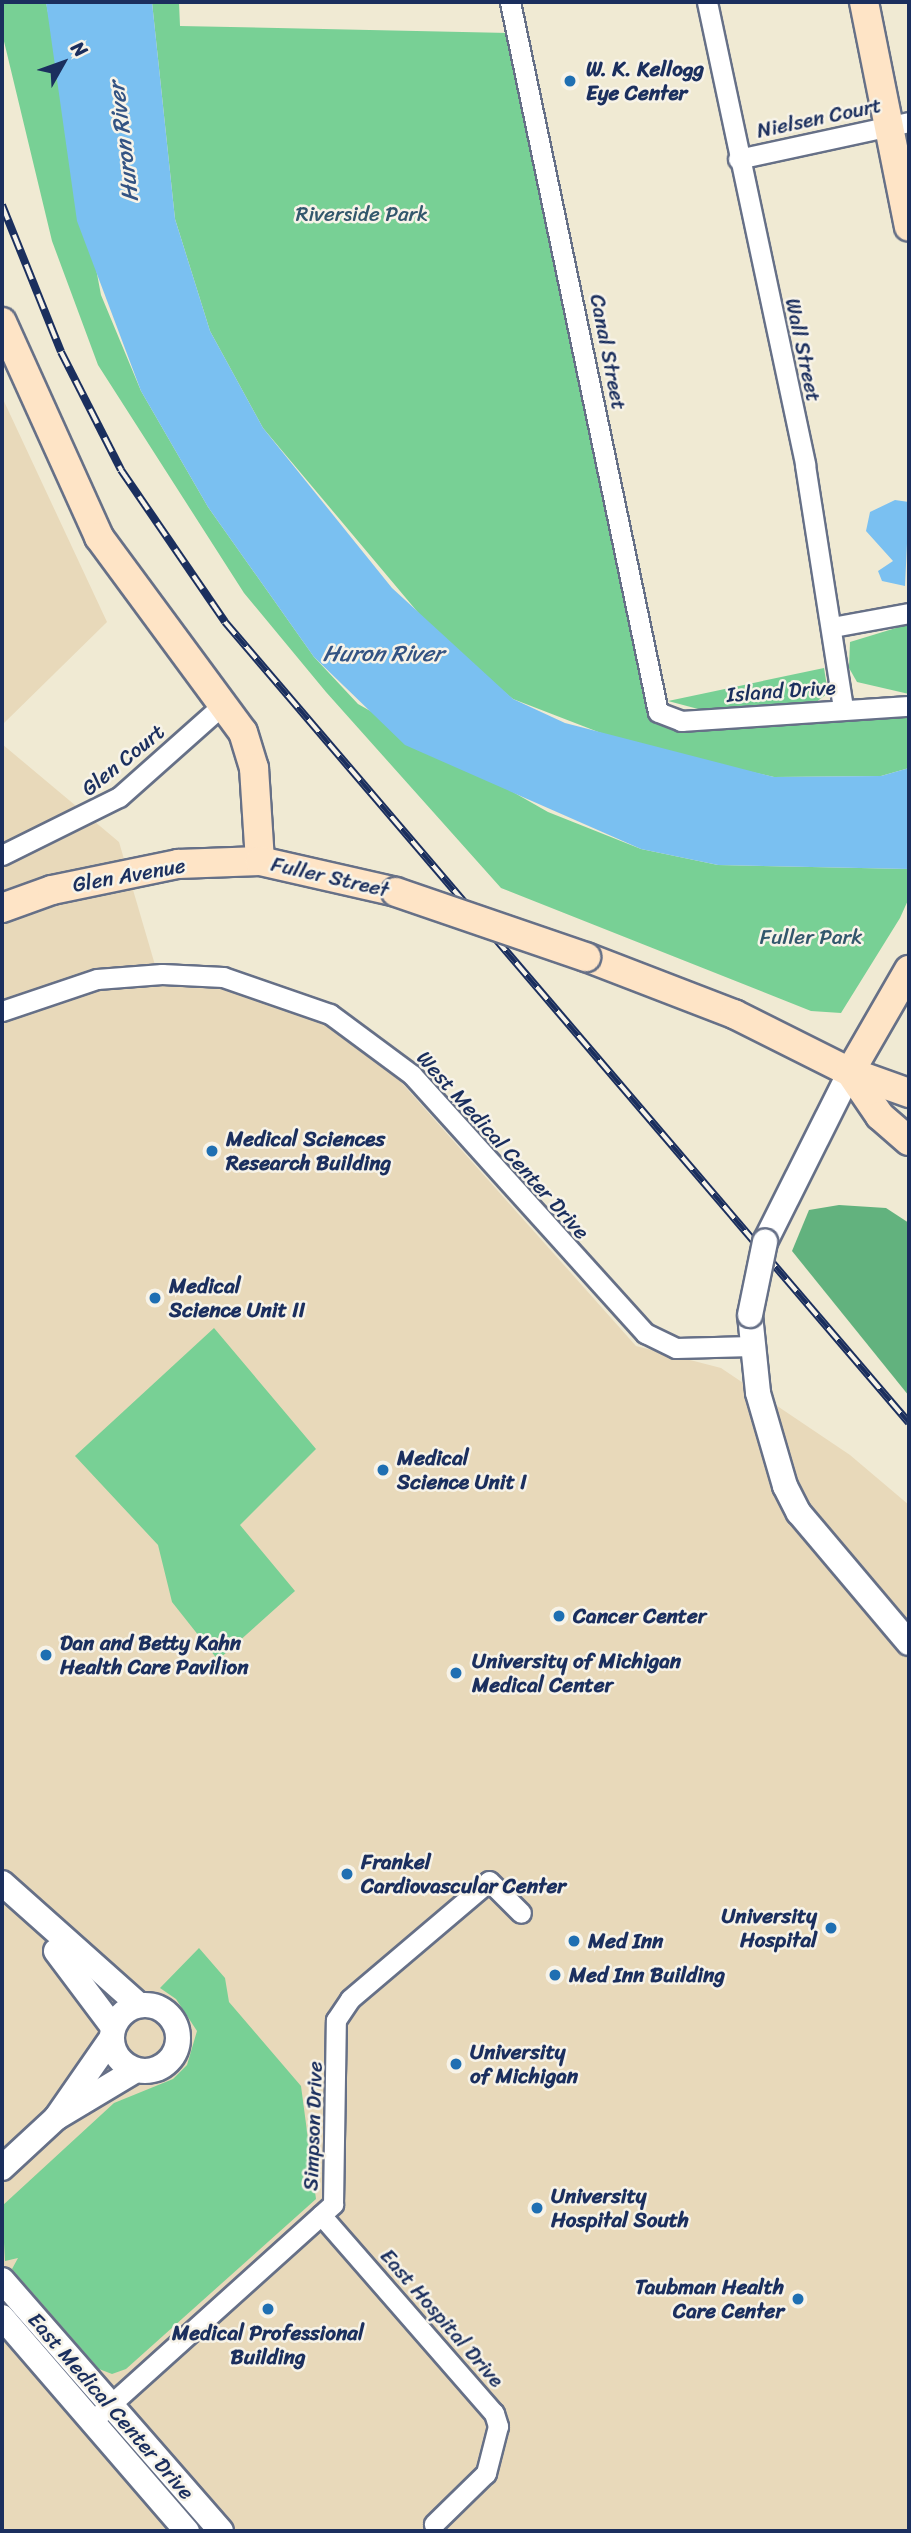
<!DOCTYPE html>
<style>
body{margin:0}
#map{position:relative;width:911px;height:2533px;overflow:hidden;background:#f0ead3;font-family:Sriracha,sans-serif}
div>[style]{position:absolute}
.built>*{inset:0;background:#e8d9ba}
.green>*{inset:0;background:#78d095}
.forest>*{inset:0;background:#62b27e}
.water>*{inset:0;background:#7ac0f1}
.roads{filter:drop-shadow(2px 0 #667087) drop-shadow(-2px 0 #667087) drop-shadow(0 2px #667087) drop-shadow(0 -2px #667087)}
.minor>*{height:19px;margin:-9.5px;padding:0 9.5px;transform-origin:9.5px;border-radius:9.5px;background:#fff}
.tertiary>*{height:24px;margin:-12px;padding:0 12px;transform-origin:12px;border-radius:12px;background:#fff}
.tertiary>.ring{margin:-12px;padding:0;box-sizing:content-box;background:none;border:24px solid #fff;border-radius:50%}
.secondary>*{height:28px;margin:-14px;padding:0 14px;transform-origin:14px;border-radius:14px;background:#fee4c6}
.rail>*{height:8px;margin-top:-4px;transform-origin:0;background:repeating-linear-gradient(90deg,#f7f3e8 0 16px,#1b2f5e 0 32px);box-sizing:border-box;border-block:2px solid #1b2f5e}
.bridges{filter:drop-shadow(2px 0 #667087) drop-shadow(-2px 0 #667087) drop-shadow(0 2px #667087) drop-shadow(0 -2px #667087)}
.tertiary-bridge>*{height:24px;margin:-12px;padding:0 12px;transform-origin:12px;border-radius:12px;background:#fff}
.secondary-bridge>*{height:28px;margin:-14px;padding:0 14px;transform-origin:14px;border-radius:14px;background:#fee4c6}
.dots>*{width:19px;height:19px;translate:-50% -50%;box-sizing:border-box;border:4px solid #f7f3e8;border-radius:50%}
span{translate:-50% -50%;white-space:nowrap;text-align:center;line-height:1.15;-webkit-text-stroke:5px #f7f3e8;paint-order:stroke}
.poi-label{font-size:21px;color:#1b2f5e;font-weight:700}
.left{translate:0 -50%;text-align:left}
.right{translate:-100% -50%;text-align:right}
.street-label{font-size:21px;color:#1b2f5e}
.park-label{font-size:21px;color:#32576c}
.water-label{font-size:23px;color:#335383;font-style:italic}
.frame{position:absolute;inset:0;border:4px solid #1b2f5e;pointer-events:none}
.north{position:absolute;left:28px;top:28px;width:70px;height:70px;-webkit-text-stroke:5px #f7f3e8;paint-order:stroke;rotate:50deg;font-size:19px;font-weight:700;line-height:28px;text-align:center;color:#1b2f5e}
.north::after{content:'';display:block;margin:auto;width:24px;height:32px;background:#1b2f5e;clip-path:polygon(50% 0,100% 100%,50% 72%,0 100%)}
</style>
<div id="map">
<div class="built">
<i style="clip-path:polygon(2px 397px,107px 622px,2px 725px)"></i>
<i style="clip-path:polygon(2px 744px,119px 842px,160px 982px,229px 987px,303px 1009px,358px 1042px,401px 1082px,636px 1346px,721px 1368px,850px 1455px,909px 1505px,909px 2531px,2px 2531px)"></i>
</div>
<div class="green">
<i style="clip-path:polygon(2px 2px,46px 2px,101px 295px,141px 391px,208px 507px,314px 657px,358px 704px,548px 812px,641px 849px,718px 865px,909px 869px,909px 898px,900px 918px,841px 1013px,811px 1011px,501px 888px,326px 692px,244px 593px,98px 365px,52px 241px,2px 33px)"></i>
<i style="clip-path:polygon(152px 2px,179px 2px,180px 26px,509px 33px,648px 716px,895px 713px,909px 719px,909px 768px,881px 776px,774px 777px,632px 745px,513px 699px,442px 641px,263px 428px,210px 331px,175px 219px)"></i>
<i style="clip-path:polygon(909px 624px,909px 694px,857px 682px,849px 668px,850px 642px)"></i>
<i style="clip-path:polygon(824px 668px,828px 693px,815px 703px,702px 710px,668px 701px)"></i>
<i style="clip-path:polygon(214px 1328px,316px 1449px,240px 1525px,295px 1591px,218px 1660px,172px 1602px,158px 1545px,75px 1456px)"></i>
<i style="clip-path:polygon(199px 1948px,225px 1978px,229px 2002px,301px 2086px,316px 2199px,126px 2369px,112px 2374px,99px 2369px,12px 2269px,18px 2258px,5px 2261px,2px 2206px,114px 2103px,173px 2079px,187px 2065px,197px 2031px,176px 1999px,160px 1988px)"></i>
</div>
<div class="forest">
<i style="clip-path:polygon(839px 1205px,886px 1208px,909px 1223px,909px 1396px,792px 1251px,809px 1210px)"></i>
</div>
<div class="water">
<i style="clip-path:polygon(152px 2px,175px 219px,210px 331px,263px 428px,392px 588px,513px 699px,565px 723px,774px 777px,881px 776px,909px 768px,909px 869px,718px 865px,641px 849px,405px 745px,314px 657px,208px 507px,141px 391px,77px 221px,46px 2px)"></i>
<i style="clip-path:polygon(895px 500px,909px 502px,905px 586px,882px 581px,878px 571px,893px 561px,866px 531px,870px 512px)"></i>
</div>
<div class="roads">
<div class="minor">
<i style="left:510px;top:2px;width:725px;rotate:78.23deg"></i>
<i style="left:658px;top:712px;width:25px;rotate:21deg"></i>
<i style="left:681px;top:721px;width:228px;rotate:-3.8deg"></i>
<i style="left:707px;top:2px;width:473px;rotate:78deg"></i>
<i style="left:805px;top:465px;width:247px;rotate:81.1deg"></i>
<i style="left:738px;top:159px;width:175px;rotate:-12.2deg"></i>
<i style="left:833px;top:627px;width:77px;rotate:-10.4deg"></i>
<i style="left:2px;top:855px;width:131px;rotate:-26.4deg"></i>
<i style="left:119px;top:797px;width:142px;rotate:-41.6deg"></i>
<i style="left:2px;top:1011px;width:100px;rotate:-18.6deg"></i>
<i style="left:97px;top:979px;width:65px;rotate:-4.4deg"></i>
<i style="left:162px;top:974px;width:61px;rotate:2.8deg"></i>
<i style="left:223px;top:977px;width:113px;rotate:19.1deg"></i>
<i style="left:330px;top:1014px;width:102px;rotate:36.6deg"></i>
<i style="left:412px;top:1075px;width:348px;rotate:47.9deg"></i>
<i style="left:645px;top:1333px;width:34px;rotate:26deg"></i>
<i style="left:676px;top:1348px;width:76px;rotate:-1.5deg"></i>
<i style="left:321px;top:2215px;width:263px;rotate:48.9deg"></i>
<i style="left:494px;top:2413px;width:14px;rotate:73deg"></i>
<i style="left:498px;top:2426px;width:49px;rotate:104.3deg"></i>
<i style="left:486px;top:2473px;width:73px;rotate:135.6deg"></i>
<i style="left:100px;top:2414px;width:314px;rotate:-42deg"></i>
<i style="left:333px;top:2204px;width:184px;rotate:-89.1deg"></i>
<i style="left:336px;top:2020px;width:25px;rotate:-56deg"></i>
<i style="left:350px;top:1999px;width:182px;rotate:-40.3deg"></i>
<i style="left:489px;top:1881px;width:45px;rotate:45deg"></i>
</div>
<div class="tertiary">
<i style="left:765px;top:1242px;width:190px;rotate:-63.4deg"></i>
<i style="left:750px;top:1315px;width:78px;rotate:84.1deg"></i>
<i style="left:758px;top:1393px;width:97px;rotate:73.8deg"></i>
<i style="left:785px;top:1486px;width:30px;rotate:63deg"></i>
<i style="left:799px;top:1513px;width:170px;rotate:49.8deg"></i>
<i style="left:2px;top:1883px;width:183px;rotate:41.7deg"></i>
<i style="left:56px;top:1951px;width:95px;rotate:53.1deg"></i>
<i class="ring" style="left:112px;top:2005px;width:42px;height:42px"></i>
<i style="left:56px;top:2118px;width:93px;rotate:-31deg"></i>
<i style="left:2px;top:2168px;width:74px;rotate:-42.8deg"></i>
<i style="left:56px;top:2118px;width:96px;rotate:-55.2deg"></i>
<i style="left:2px;top:2280px;width:333px;rotate:48.9deg"></i>
<i style="left:2px;top:2317px;width:283px;rotate:49.2deg"></i>
</div>
<div class="secondary">
<i style="left:864px;top:2px;width:229px;rotate:78.7deg"></i>
<i style="left:2px;top:322px;width:236px;rotate:65.7deg"></i>
<i style="left:99px;top:537px;width:242px;rotate:53.6deg"></i>
<i style="left:243px;top:732px;width:38px;rotate:73deg"></i>
<i style="left:254px;top:768px;width:93px;rotate:86.3deg"></i>
<i style="left:2px;top:908px;width:53px;rotate:-19.8deg"></i>
<i style="left:52px;top:890px;width:129px;rotate:-11.7deg"></i>
<i style="left:178px;top:864px;width:82px;rotate:-2.1deg"></i>
<i style="left:260px;top:861px;width:139px;rotate:12.8deg"></i>
<i style="left:586px;top:957px;width:159px;rotate:21.1deg"></i>
<i style="left:734px;top:1014px;width:130px;rotate:26.6deg"></i>
<i style="left:850px;top:1072px;width:63px;rotate:19.6deg"></i>
<i style="left:850px;top:1072px;width:118px;rotate:-60deg"></i>
<i style="left:850px;top:1072px;width:53px;rotate:55.7deg"></i>
<i style="left:880px;top:1116px;width:38px;rotate:41deg"></i>
</div>
</div>
<div class="rail">
<i style="left:2px;top:205px;width:158px;rotate:68.1deg"></i>
<i style="left:61px;top:352px;width:132px;rotate:63deg"></i>
<i style="left:121px;top:470px;width:184px;rotate:55.6deg"></i>
<i style="left:225px;top:622px;width:1053px;rotate:49.5deg"></i>
</div>
<div class="bridges">
<div class="tertiary-bridge">
<i style="left:750px;top:1315px;width:75px;rotate:-78.4deg"></i>
</div>
<div class="secondary-bridge">
<i style="left:396px;top:892px;width:201px;rotate:18.9deg"></i>
</div>
</div>
<div class="dots">
<i style="left:570px;top:81px;background:#1f6fb2"></i>
<i style="left:212px;top:1151px;background:#1f6fb2"></i>
<i style="left:155px;top:1298px;background:#1f6fb2"></i>
<i style="left:383px;top:1470px;background:#1f6fb2"></i>
<i style="left:559px;top:1616px;background:#1f6fb2"></i>
<i style="left:46px;top:1655px;background:#1f6fb2"></i>
<i style="left:456px;top:1673px;background:#1f6fb2"></i>
<i style="left:347px;top:1874px;background:#1f6fb2"></i>
<i style="left:831px;top:1928px;background:#1f6fb2"></i>
<i style="left:574px;top:1941px;background:#1f6fb2"></i>
<i style="left:555px;top:1975px;background:#1f6fb2"></i>
<i style="left:456px;top:2064px;background:#1f6fb2"></i>
<i style="left:537px;top:2208px;background:#1f6fb2"></i>
<i style="left:798px;top:2299px;background:#1f6fb2"></i>
<i style="left:268px;top:2309px;background:#1f6fb2"></i>
</div>
<div class="poi-label">
<span class="left" style="left:586px;top:81px">W. K. Kellogg<br>Eye Center</span>
<span class="left" style="left:226px;top:1151px">Medical Sciences<br>Research Building</span>
<span class="left" style="left:169px;top:1298px">Medical<br>Science Unit II</span>
<span class="left" style="left:397px;top:1470px">Medical<br>Science Unit I</span>
<span class="left" style="left:573px;top:1616px">Cancer Center</span>
<span class="left" style="left:60px;top:1655px">Dan and Betty Kahn<br>Health Care Pavilion</span>
<span class="left" style="left:472px;top:1673px">University of Michigan<br>Medical Center</span>
<span class="left" style="left:361px;top:1874px">Frankel<br>Cardiovascular Center</span>
<span class="right" style="left:817px;top:1928px">University<br>Hospital</span>
<span class="left" style="left:588px;top:1941px">Med Inn</span>
<span class="left" style="left:569px;top:1975px">Med Inn Building</span>
<span class="left" style="left:470px;top:2064px">University<br>of Michigan</span>
<span class="left" style="left:551px;top:2208px">University<br>Hospital South</span>
<span class="right" style="left:784px;top:2299px">Taubman Health<br>Care Center</span>
<span style="left:268px;top:2345px">Medical Professional<br>Building</span>
</div>
<div class="street-label">
<span style="left:819px;top:118px;rotate:-12deg">Nielsen Court</span>
<span style="left:803px;top:350px;rotate:78deg">Wall Street</span>
<span style="left:608px;top:352px;rotate:79deg">Canal Street</span>
<span style="left:781px;top:691px;rotate:-4deg">Island Drive</span>
<span style="left:123px;top:760px;rotate:-39deg">Glen Court</span>
<span style="left:129px;top:875px;rotate:-10deg">Glen Avenue</span>
<span style="left:330px;top:877px;rotate:13deg">Fuller Street</span>
<span style="left:503px;top:1145px;rotate:48deg">West Medical Center Drive</span>
<span style="left:313px;top:2126px;rotate:-88deg">Simpson Drive</span>
<span style="left:442px;top:2318px;rotate:49deg">East Hospital Drive</span>
<span style="left:111px;top:2406px;rotate:49deg">East Medical Center Drive</span>
</div>
<div class="park-label">
<span style="left:362px;top:214px">Riverside Park</span>
<span style="left:811px;top:937px">Fuller Park</span>
</div>
<div class="water-label">
<span style="left:124px;top:142px;rotate:-97deg">Huron River</span>
<span style="left:383px;top:654px">Huron River</span>
</div>
<div class="frame"></div>
<div class="north">N</div>
</div>
